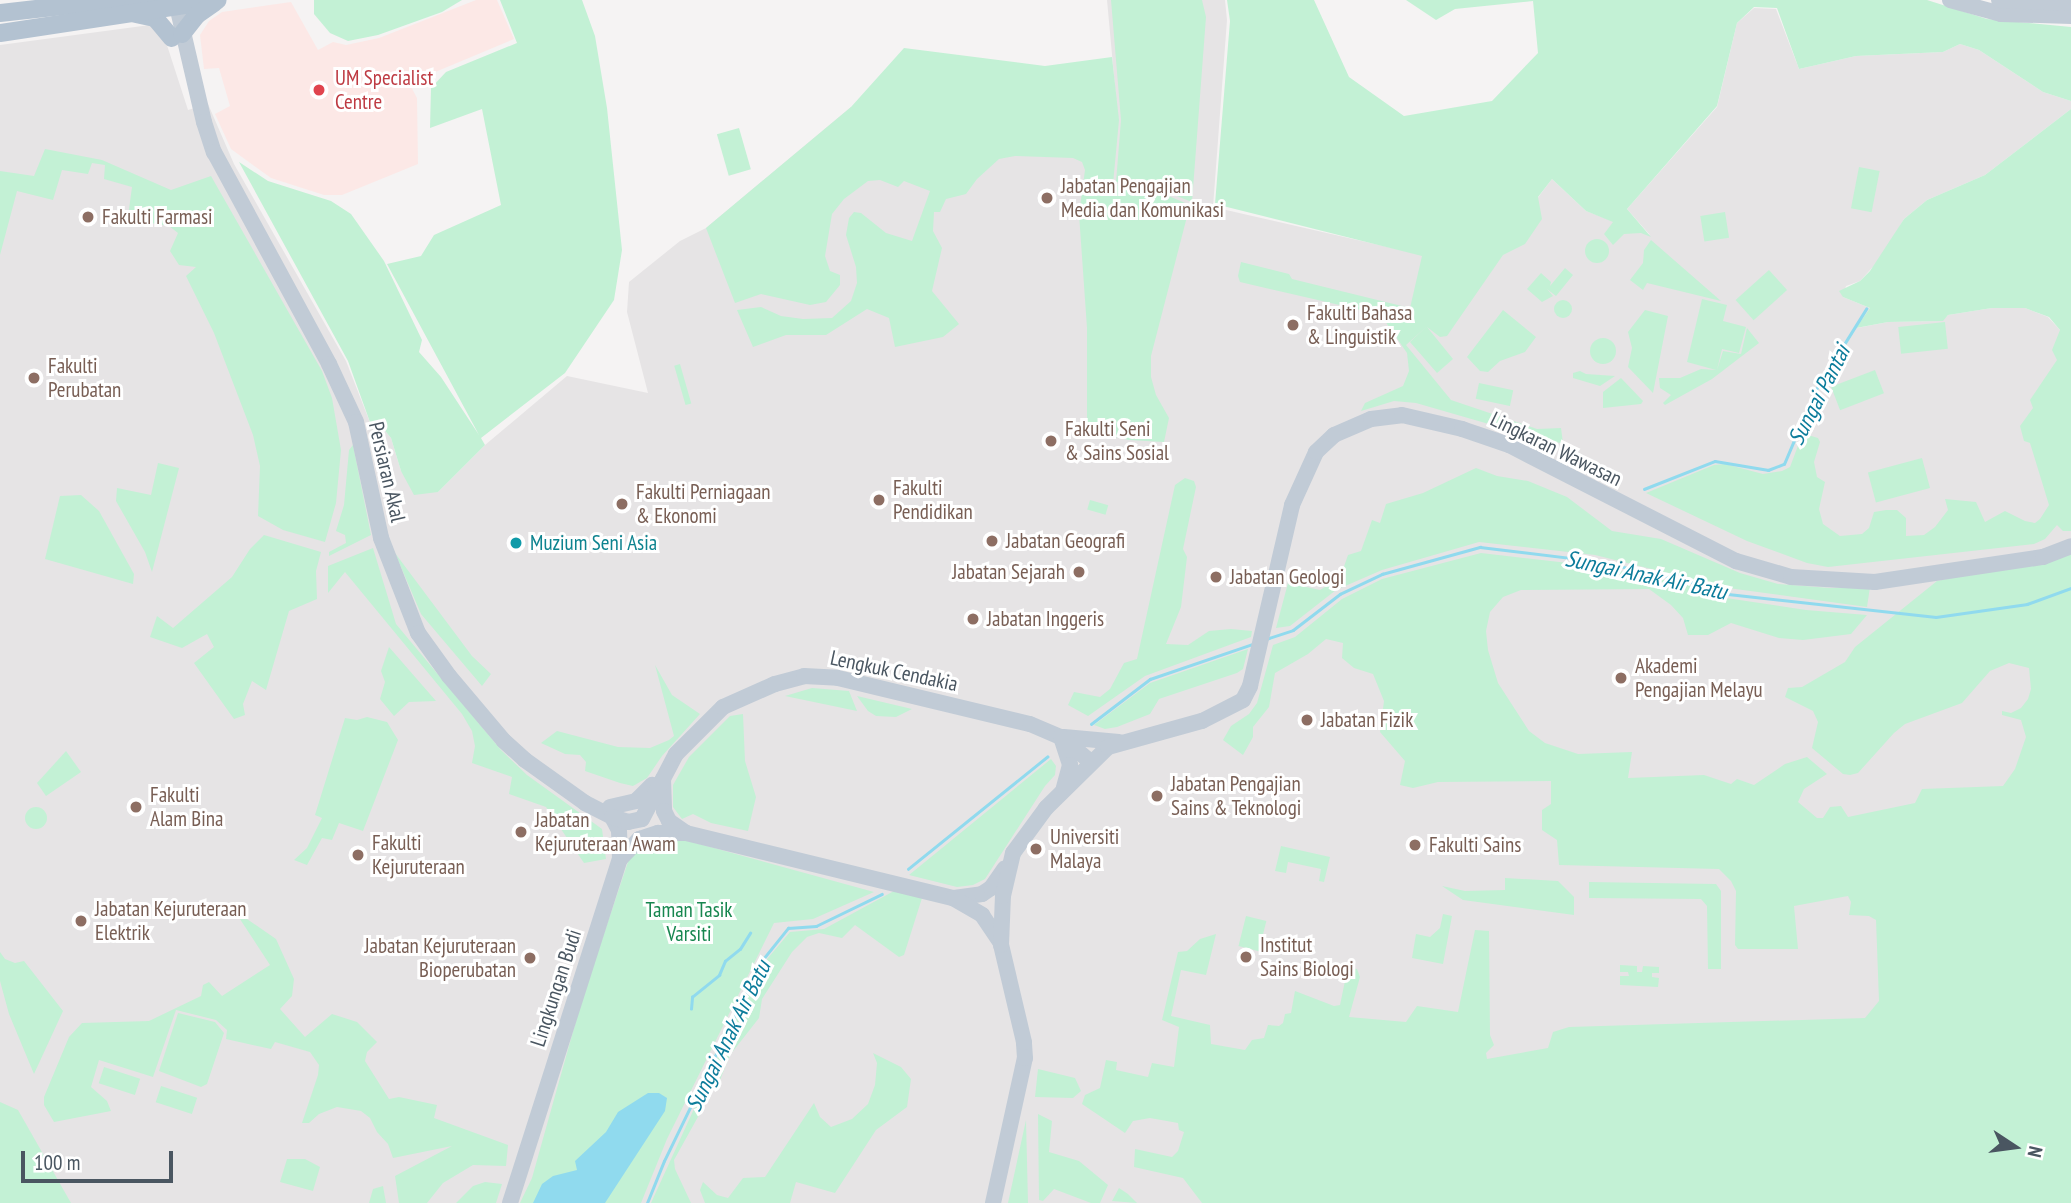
<!DOCTYPE html>
<style>
body{margin:0}
#map{position:relative;width:2071px;height:1203px;overflow:hidden;background:#f5f3f3;font-family:"PT Sans Narrow",sans-serif}
div>[style]{position:absolute}
.education>*{inset:0;background:#e6e4e5}
.medical>*{inset:0;background:#fce8e6}
.green>*{inset:0;background:#c3f1d5;transform-origin:0 0}
.round{border-radius:50%}
.water>*{inset:0;background:#90daee}
.stream>*{height:2.5px;margin:-1.25px;padding:0 1.25px;transform-origin:1.25px;border-radius:1.25px;background:#90daee}
.secondary>*{height:16px;margin:-8px;padding:0 8px;transform-origin:8px;border-radius:8px;background:#c1cbd6}
.primary>*{height:18px;margin:-9px;padding:0 9px;transform-origin:9px;border-radius:9px;background:#b3c2d1}
.dots>*{width:19px;height:19px;translate:-50% -50%;box-sizing:border-box;border:4px solid #fff;border-radius:50%}
span{translate:-50% -50%;white-space:nowrap;text-align:center;line-height:1.15;-webkit-text-stroke:6px #fff;paint-order:stroke}
.health-label{font-size:21px;color:#be3a42}
.left{translate:0 -50%;text-align:left}
.education-label{font-size:21px;color:#785e54}
.right{translate:-100% -50%;text-align:right}
.street-label{font-size:21px;color:#4a5661}
.culture-label{font-size:21px;color:#0d838f}
.park-label{font-size:21px;color:#17864f}
.water-label{font-size:23px;color:#0c7c9b;font-style:italic}
.north{position:absolute;left:1980px;top:1112px;width:70px;height:70px;-webkit-text-stroke:5px #fff;paint-order:stroke;rotate:103deg;font-size:19px;font-weight:700;line-height:28px;text-align:center;color:#4a5661}
.north::after{content:'';display:block;margin:auto;width:24px;height:32px;background:#4a5661;clip-path:polygon(50% 0,100% 100%,50% 72%,0 100%)}
.scale{position:absolute;left:21px;top:1151px;width:152px;height:32px;box-sizing:border-box;border:4px solid #4a5661;border-top:0;padding-left:9px;font-size:21px;line-height:24px;white-space:nowrap;color:#4a5661;-webkit-text-stroke:5px #fff;paint-order:stroke}
</style>
<div id="map">
<div class="education">
<i style="clip-path:polygon(1107px 0,1225px 0,1227px 20px,1213px 207px,1484px 269px,1552px 179px,1586px 211px,1650px 235px,1627px 209px,1717px 107px,1737px 23px,1754px 8px,1776px 9px,1799px 69px,1856px 56px,1943px 52px,1960px 44px,1979px 50px,2043px 92px,2071px 101px,2071px 109px,1985px 175px,1927px 200px,1904px 219px,1881px 258px,1860px 281px,1846px 286px,1843px 297px,1870px 308px,1857px 328px,1888px 322px,1942px 321px,1948px 315px,1992px 308px,2025px 308px,2048px 317px,2071px 342px,2071px 1203px,0 1203px,0 45px,150px 25px,165px 39px,188px 110px,208px 104px,234px 164px,346px 361px,371px 425px,382px 427px,391px 438px,401px 471px,438px 492px,485px 445px,567px 376px,648px 393px,627px 312px,629px 282px,680px 241px,706px 228px,851px 107px,1118px 120px)"></i>
</div>
<div class="medical">
<i style="clip-path:polygon(476px 0,497px 0,514px 39px,409px 83px,417px 98px,418px 164px,342px 195px,324px 195px,271px 178px,231px 149px,215px 114px,230px 106px,219px 68px,204px 69px,200px 35px,209px 21px,222px 12px,291px 2px,318px 50px,333px 42px,346px 45px,379px 38px)"></i>
</div>
<div class="green">
<i style="clip-path:polygon(314px 0,462px 0,442px 12px,378px 35px,348px 41px,330px 33px,314px 14px)"></i>
<i style="clip-path:polygon(500px 0,582px 0,595px 36px,607px 108px,622px 250px,614px 300px,565px 373px,481px 438px,485px 445px,438px 492px,414px 495px,401px 471px,391px 438px,382px 427px,371px 425px,348px 361px,239px 162px,268px 181px,331px 201px,351px 214px,384px 261px,422px 340px,419px 352px,441px 377px,479px 435px,387px 264px,421px 256px,434px 235px,501px 205px,482px 109px,430px 128px,431px 88px,446px 72px,517px 43px)"></i>
<i style="clip-path:polygon(1111px 0,1202px 0,1206px 17px,1192px 202px,1159px 189px,1116px 182px,1121px 120px)"></i>
<i style="clip-path:polygon(1227px 0,1314px 0,1349px 77px,1404px 116px,1492px 101px,1538px 53px,1533px 1px,1455px 9px,1436px 20px,1406px 0,1927px 0,1987px 19px,2071px 27px,2071px 101px,2043px 92px,1979px 50px,1960px 44px,1943px 52px,1856px 56px,1799px 69px,1777px 8px,1754px 7px,1737px 23px,1717px 106px,1627px 209px,1651px 237px,1641px 233px,1624px 234px,1613px 245px,1604px 234px,1613px 222px,1586px 211px,1552px 179px,1538px 197px,1542px 219px,1525px 244px,1503px 255px,1447px 336px,1440px 337px,1427px 327px,1453px 359px,1437px 373px,1410px 342px,1426px 327px,1406px 345px,1451px 400px,1537px 429px,1561px 428px,1563px 443px,1551px 442px,1416px 403px,1394px 401px,1361px 411px,1365px 403px,1403px 386px,1409px 371px,1407px 353px,1385px 321px,1370px 312px,1240px 282px,1238px 276px,1241px 262px,1289px 274px,1292px 279px,1410px 308px,1422px 256px,1215px 204px,1230px 21px)"></i>
<i style="clip-path:polygon(904px 48px,1045px 66px,1112px 57px,1119px 120px,1113px 184px,1159px 192px,1190px 205px,1151px 356px,1151px 377px,1156px 395px,1169px 418px,1164px 442px,1129px 440px,1087px 431px,1087px 328px,1079px 214px,1085px 170px,1082px 162px,1073px 158px,1015px 156px,999px 159px,977px 179px,966px 194px,946px 199px,940px 212px,934px 212px,933px 231px,942px 248px,932px 291px,959px 324px,943px 337px,895px 347px,889px 318px,867px 309px,826px 335px,786px 335px,753px 347px,737px 310px,761px 307px,781px 316px,803px 319px,832px 318px,851px 301px,857px 283px,856px 267px,846px 235px,849px 218px,854px 212px,861px 213px,886px 233px,912px 241px,930px 191px,904px 181px,898px 187px,880px 180px,868px 181px,844px 199px,832px 214px,825px 256px,830px 271px,840px 275px,840px 285px,826px 302px,810px 305px,761px 294px,735px 303px,706px 228px,851px 107px)"></i>
<i style="clip-path:polygon(2071px 109px,2071px 531px,2063px 531px,2057px 525px,2045px 539px,2034px 544px,1828px 567px,1807px 563px,1747px 541px,1646px 493px,1714px 465px,1725px 464px,1763px 474px,1782px 471px,1790px 467px,1802px 435px,1808px 435px,1818px 438px,1820px 442px,1814px 462px,1817px 477px,1825px 482px,1819px 509px,1823px 524px,1840px 536px,1862px 534px,1869px 528px,1874px 512px,1886px 510px,1897px 510px,1906px 518px,1906px 536px,1924px 535px,1935px 527px,1948px 510px,1945px 499px,1976px 502px,1985px 522px,2005px 511px,2025px 521px,2035px 523px,2040px 519px,2049px 505px,2030px 443px,2024px 441px,2020px 426px,2033px 408px,2030px 400px,2057px 360px,2052px 350px,2060px 330px,2049px 317px,2025px 308px,1992px 308px,1948px 315px,1943px 321px,1888px 322px,1856px 328px,1870px 308px,1843px 297px,1839px 291px,1860px 281px,1870px 271px,1904px 219px,1927px 200px,1985px 175px)"></i>
<i style="left:739px;top:128px;width:43px;height:23px;rotate:74deg"></i>
<i style="clip-path:polygon(45px 149px,102px 160px,171px 190px,211px 176px,322px 371px,332px 398px,341px 450px,336px 503px,325px 542px,283px 530px,258px 516px,260px 466px,253px 435px,214px 333px,186px 276px,196px 267px,179px 265px,170px 251px,178px 233px,169px 226px,151px 223px,127px 224px,132px 187px,104px 179px,105px 165px,92px 163px,88px 174px,62px 170px,53px 200px,17px 191px,0 255px,0 171px,34px 176px)"></i>
<i style="left:1859px;top:167px;width:21px;height:42px;rotate:11deg"></i>
<i style="left:1725px;top:212px;width:26px;height:25px;rotate:81deg"></i>
<i class="round" style="left:1585px;top:239px;width:24px;height:24px"></i>
<i style="clip-path:polygon(1651px 240px,1721px 301px,1647px 283px,1643px 290px,1630px 280px,1643px 263px,1644px 250px)"></i>
<i style="clip-path:polygon(1565px 268px,1573px 275px,1556px 296px,1547px 289px,1553px 296px,1542px 302px,1527px 289px,1541px 273px,1551px 282px,1550px 286px)"></i>
<i style="left:1769px;top:270px;width:27px;height:45px;rotate:48deg"></i>
<i style="clip-path:polygon(1702px 299px,1727px 305px,1723px 321px,1746px 327px,1739px 353px,1722px 349px,1717px 370px,1723px 351px,1741px 354px,1747px 328px,1759px 343px,1712px 379px,1665px 405px,1663px 403px,1671px 395px,1660px 388px,1659px 378px,1680px 378px,1701px 369px,1716px 370px,1687px 362px)"></i>
<i class="round" style="left:1554px;top:300px;width:18px;height:18px"></i>
<i style="clip-path:polygon(1503px 310px,1536px 337px,1525px 352px,1500px 361px,1488px 372px,1480px 371px,1467px 357px)"></i>
<i style="clip-path:polygon(1645px 310px,1668px 316px,1653px 393px,1628px 367px,1632px 348px,1628px 332px)"></i>
<i style="left:1945px;top:322px;width:27px;height:47px;rotate:84deg"></i>
<i class="round" style="left:1590px;top:338px;width:26px;height:26px"></i>
<i style="left:680px;top:364px;width:41px;height:6px;rotate:74deg"></i>
<i style="left:1875px;top:370px;width:25px;height:47px;rotate:69deg"></i>
<i style="clip-path:polygon(1580px 371px,1586px 374px,1615px 376px,1600px 386px,1573px 378px,1573px 373px)"></i>
<i style="clip-path:polygon(1621px 378px,1643px 401px,1641px 404px,1603px 408px,1603px 392px)"></i>
<i style="left:1479px;top:383px;width:35px;height:16px;rotate:12deg"></i>
<i style="clip-path:polygon(353px 445px,371px 535px,329px 556px,329px 552px,346px 543px,345px 535px,336px 531px,344px 505px,349px 450px)"></i>
<i style="left:1922px;top:458px;width:31px;height:56px;rotate:75deg"></i>
<i style="clip-path:polygon(158px 463px,179px 468px,152px 572px,145px 552px,116px 501px,117px 488px,151px 495px)"></i>
<i style="clip-path:polygon(1476px 468px,1497px 476px,1528px 481px,1567px 497px,1612px 531px,1661px 539px,1740px 573px,1778px 584px,1830px 588px,1870px 587px,1867px 607px,1728px 588px,1595px 555px,1479px 542px,1382px 570px,1336px 590px,1290px 626px,1276px 628px,1288px 583px,1320px 590px,1340px 578px,1348px 555px,1361px 551px,1372px 520px,1380px 523px,1386px 504px,1423px 493px)"></i>
<i style="clip-path:polygon(1185px 478px,1194px 481px,1196px 487px,1183px 549px,1187px 557px,1181px 607px,1166px 644px,1188px 645px,1209px 631px,1231px 629px,1252px 631px,1251px 637px,1145px 676px,1088px 716px,1068px 705px,1074px 692px,1100px 697px,1110px 689px,1124px 663px,1137px 659px,1175px 485px)"></i>
<i style="clip-path:polygon(81px 495px,99px 511px,134px 574px,133px 584px,45px 559px,60px 496px)"></i>
<i style="left:1090px;top:500px;width:19px;height:10px;rotate:16deg"></i>
<i style="clip-path:polygon(264px 535px,321px 552px,316px 571px,317px 599px,289px 611px,266px 690px,252px 681px,243px 704px,245px 715px,234px 719px,194px 663px,214px 647px,207px 634px,182px 648px,150px 637px,157px 616px,173px 628px,232px 577px,250px 549px)"></i>
<i style="clip-path:polygon(373px 548px,396px 624px,501px 750px,527px 775px,602px 829px,606px 859px,584px 863px,546px 807px,509px 794px,512px 777px,472px 763px,475px 746px,472px 731px,462px 714px,345px 572px,328px 593px,328px 566px)"></i>
<i style="clip-path:polygon(2071px 552px,2071px 1203px,1202px 1203px,1183px 1178px,1134px 1167px,1135px 1149px,1172px 1157px,1178px 1151px,1184px 1132px,1179px 1130px,1178px 1123px,1150px 1118px,1133px 1121px,1125px 1133px,1082px 1104px,1085px 1095px,1100px 1088px,1106px 1060px,1117px 1062px,1116px 1070px,1148px 1077px,1152px 1063px,1174px 1067px,1179px 1027px,1162px 1020px,1178px 952px,1187px 951px,1200px 939px,1216px 934px,1206px 975px,1181px 970px,1171px 1016px,1210px 1025px,1211px 1044px,1245px 1050px,1252px 1040px,1264px 1038px,1268px 1025px,1279px 1026px,1283px 1023px,1285px 1014px,1291px 1013px,1295px 991px,1334px 1006px,1340px 1005px,1345px 981px,1327px 973px,1330px 964px,1357px 969px,1360px 977px,1349px 1017px,1406px 1022px,1417px 1006px,1458px 1012px,1475px 930px,1489px 931px,1490px 1035px,1494px 1045px,1486px 1053px,1487px 1059px,1548px 1048px,1553px 1032px,1569px 1027px,1865px 1018px,1879px 1001px,1876px 920px,1869px 916px,1849px 915px,1851px 902px,1848px 896px,1794px 906px,1798px 949px,1738px 949px,1735px 945px,1736px 891px,1731px 881px,1719px 869px,1559px 865px,1557px 840px,1542px 830px,1542px 810px,1551px 804px,1551px 781px,1438px 782px,1413px 788px,1400px 785px,1405px 761px,1380px 732px,1384px 701px,1373px 674px,1354px 668px,1342px 658px,1343px 643px,1326px 639px,1308px 654px,1275px 673px,1269px 707px,1253px 727px,1253px 737px,1243px 755px,1223px 740px,1231px 726px,1249px 714px,1257px 703px,1273px 645px,1295px 637px,1342px 599px,1382px 579px,1481px 553px,1595px 566px,1688px 585px,1726px 598px,1806px 610px,1867px 615px,1851px 634px,1803px 640px,1779px 638px,1731px 623px,1708px 635px,1688px 635px,1683px 618px,1671px 605px,1649px 589px,1521px 590px,1503px 597px,1490px 612px,1486px 631px,1488px 650px,1498px 683px,1529px 731px,1545px 743px,1578px 754px,1632px 752px,1628px 778px,1704px 775px,1731px 784px,1737px 779px,1754px 785px,1785px 764px,1807px 757px,1827px 774px,1804px 789px,1798px 802px,1817px 818px,1823px 818px,1830px 807px,1841px 806px,1848px 817px,1915px 803px,1922px 789px,2003px 786px,2015px 769px,2026px 737px,2021px 720px,2002px 715px,2002px 711px,2011px 713px,2021px 708px,2028px 699px,2031px 689px,2029px 668px,2009px 663px,1990px 671px,1962px 703px,1905px 724px,1894px 733px,1858px 773px,1850px 775px,1843px 774px,1812px 748px,1818px 722px,1813px 711px,1785px 697px,1788px 688px,1802px 687px,1845px 662px,1855px 647px,1937px 581px)"></i>
<i style="clip-path:polygon(395px 553px,472px 656px,491px 674px,482px 686px,421px 614px)"></i>
<i style="clip-path:polygon(389px 647px,436px 701px,409px 702px,394px 716px,380px 699px,385px 682px,381px 671px)"></i>
<i style="clip-path:polygon(1248px 649px,1243px 669px,1237px 673px,1159px 699px,1150px 714px,1117px 727px,1105px 729px,1094px 725px,1150px 683px)"></i>
<i style="clip-path:polygon(655px 665px,672px 695px,700px 714px,662px 756px,647px 778px,633px 786px,620px 783px,585px 771px,586px 762px,580px 755px,565px 754px,541px 743px,557px 731px,618px 747px,650px 748px,669px 740px,674px 736px)"></i>
<i style="clip-path:polygon(812px 688px,849px 691px,857px 711px,785px 696px)"></i>
<i style="clip-path:polygon(857px 696px,912px 709px,896px 717px,876px 716px,868px 711px)"></i>
<i style="clip-path:polygon(743px 714px,745px 761px,756px 797px,748px 831px,711px 823px,693px 814px,682px 819px,673px 807px,673px 785px,689px 757px,730px 716px)"></i>
<i style="clip-path:polygon(367px 717px,387px 722px,398px 740px,363px 831px,339px 823px,332px 840px,322px 838px,307px 865px,294px 860px,307px 848px,322px 818px,315px 815px,345px 718px,357px 720px)"></i>
<i style="clip-path:polygon(66px 751px,81px 772px,46px 796px,37px 783px)"></i>
<i style="clip-path:polygon(1051px 759px,1056px 766px,1055px 775px,1045px 786px,985px 879px,973px 885px,957px 887px,909px 875px)"></i>
<i class="round" style="left:25px;top:807px;width:22px;height:22px"></i>
<i style="clip-path:polygon(660px 840px,685px 840px,874px 892px,813px 919px,774px 923px,667px 1139px,641px 1203px,520px 1203px,532px 1178px,583px 996px,631px 853px)"></i>
<i style="clip-path:polygon(1281px 846px,1330px 857px,1324px 882px,1319px 881px,1321px 869px,1288px 862px,1286px 873px,1275px 871px)"></i>
<i style="clip-path:polygon(1505px 878px,1558px 881px,1574px 897px,1574px 915px,1463px 900px,1442px 886px,1465px 891px,1505px 890px)"></i>
<i style="clip-path:polygon(1589px 882px,1716px 884px,1721px 891px,1721px 969px,1708px 969px,1707px 906px,1701px 899px,1589px 898px)"></i>
<i style="clip-path:polygon(894px 891px,922px 898px,904px 955px,899px 957px,855px 925px,842px 938px,819px 933px,807px 937px,792px 952px,762px 999px,759px 1018px,730px 1055px,720px 1080px,714px 1086px,706px 1081px,762px 965px,790px 932px,824px 929px)"></i>
<i style="clip-path:polygon(234px 910px,276px 939px,294px 979px,292px 996px,280px 1009px,305px 1037px,332px 1014px,357px 1022px,377px 1042px,367px 1052px,365px 1061px,389px 1099px,399px 1097px,437px 1105px,434px 1118px,508px 1145px,506px 1166px,473px 1165px,443px 1183px,427px 1203px,399px 1203px,395px 1176px,452px 1146px,393px 1158px,388px 1144px,377px 1132px,370px 1118px,361px 1111px,337px 1107px,319px 1114px,309px 1123px,302px 1123px,318px 1075px,319px 1065px,310px 1052px,275px 1042px,271px 1049px,226px 1039px,227px 1030px,216px 1020px,176px 1010px,153px 1077px,99px 1060px,91px 1087px,107px 1101px,111px 1111px,54px 1122px,44px 1105px,44px 1097px,69px 1037px,82px 1023px,149px 1021px,201px 996px,203px 985px,209px 982px,222px 996px,270px 965px)"></i>
<i style="clip-path:polygon(1443px 914px,1452px 916px,1443px 964px,1412px 958px,1416px 934px,1430px 937px,1440px 928px)"></i>
<i style="left:1246px;top:916px;width:21px;height:31px;rotate:14deg"></i>
<i style="clip-path:polygon(0 952px,5px 959px,15px 963px,24px 961px,63px 1011px,34px 1074px,9px 1014px,0 981px)"></i>
<i style="clip-path:polygon(1620px 965px,1637px 966px,1637px 972px,1642px 972px,1643px 966px,1659px 967px,1659px 973px,1652px 973px,1652px 977px,1659px 978px,1658px 987px,1620px 985px,1620px 976px,1629px 976px,1628px 972px,1620px 972px)"></i>
<i style="clip-path:polygon(178px 1013px,215px 1022px,224px 1033px,207px 1084px,201px 1087px,159px 1071px)"></i>
<i style="clip-path:polygon(873px 1053px,901px 1067px,911px 1079px,907px 1107px,876px 1130px,835px 1193px,796px 1182px,790px 1203px,705px 1203px,700px 1190px,703px 1182px,717px 1195px,728px 1198px,743px 1178px,765px 1177px,814px 1103px,820px 1117px,831px 1127px,852px 1119px,868px 1104px,875px 1085px,877px 1063px)"></i>
<i style="left:104px;top:1067px;width:38px;height:17px;rotate:18deg"></i>
<i style="clip-path:polygon(1038px 1069px,1075px 1078px,1081px 1091px,1073px 1098px,1035px 1097px)"></i>
<i style="left:161px;top:1086px;width:38px;height:17px;rotate:18deg"></i>
<i style="clip-path:polygon(704px 1087px,710px 1093px,709px 1097px,674px 1160px,675px 1169px,691px 1203px,651px 1203px)"></i>
<i style="clip-path:polygon(0 1102px,18px 1110px,71px 1203px,0 1203px)"></i>
<i style="clip-path:polygon(1038px 1114px,1052px 1121px,1049px 1152px,1079px 1161px,1108px 1185px,1100px 1203px,1091px 1203px,1054px 1189px,1043px 1201px,1039px 1200px)"></i>
<i style="clip-path:polygon(1026px 1120px,1028px 1203px,1008px 1203px)"></i>
<i style="clip-path:polygon(287px 1159px,305px 1159px,320px 1167px,313px 1191px,280px 1182px)"></i>
<i style="clip-path:polygon(485px 1182px,502px 1184px,496px 1203px,456px 1203px,473px 1186px)"></i>
<i style="clip-path:polygon(383px 1186px,386px 1203px,369px 1203px,373px 1189px)"></i>
<i style="clip-path:polygon(1119px 1188px,1128px 1194px,1137px 1203px,1112px 1201px)"></i>
</div>
<div class="water">
<i style="clip-path:polygon(648px 1093px,659px 1093px,667px 1098px,665px 1111px,605px 1203px,533px 1203px,542px 1184px,553px 1176px,577px 1170px,575px 1161px,606px 1132px,618px 1112px)"></i>
</div>
<div class="stream">
<i style="left:1644px;top:489px;width:76px;rotate:-21.5deg"></i>
<i style="left:1715px;top:461px;width:54px;rotate:9.6deg"></i>
<i style="left:1768px;top:470px;width:17px;rotate:-21deg"></i>
<i style="left:1784px;top:464px;width:79px;rotate:-67deg"></i>
<i style="left:1815px;top:391px;width:97px;rotate:-58.1deg"></i>
<i style="left:1266px;top:639px;width:28px;rotate:-18deg"></i>
<i style="left:1293px;top:630px;width:59px;rotate:-37.5deg"></i>
<i style="left:1340px;top:594px;width:47px;rotate:-25.5deg"></i>
<i style="left:1382px;top:574px;width:102px;rotate:-15.4deg"></i>
<i style="left:1480px;top:547px;width:117px;rotate:6.9deg"></i>
<i style="left:1596px;top:561px;width:94px;rotate:12.3deg"></i>
<i style="left:1688px;top:581px;width:42px;rotate:18deg"></i>
<i style="left:1728px;top:594px;width:209px;rotate:6.3deg"></i>
<i style="left:1936px;top:617px;width:92px;rotate:-8.1deg"></i>
<i style="left:2027px;top:604px;width:47px;rotate:-20deg"></i>
<i style="left:1091px;top:724px;width:74px;rotate:-37.3deg"></i>
<i style="left:1150px;top:679px;width:109px;rotate:-18.8deg"></i>
<i style="left:908px;top:869px;width:179px;rotate:-38.9deg"></i>
<i style="left:691px;top:1009px;width:12px;rotate:-85deg"></i>
<i style="left:692px;top:997px;width:35px;rotate:-39deg"></i>
<i style="left:719px;top:975px;width:15px;rotate:-67deg"></i>
<i style="left:725px;top:961px;width:19px;rotate:-39deg"></i>
<i style="left:740px;top:949px;width:19px;rotate:-58deg"></i>
<i style="left:647px;top:1203px;width:45px;rotate:-68deg"></i>
<i style="left:664px;top:1161px;width:220px;rotate:-64.1deg"></i>
<i style="left:760px;top:963px;width:45px;rotate:-51.3deg"></i>
<i style="left:788px;top:928px;width:28px;rotate:-4deg"></i>
<i style="left:816px;top:926px;width:73px;rotate:-25.9deg"></i>
</div>
<div class="secondary">
<i style="left:1950px;top:0;width:53px;rotate:15.4deg"></i>
<i style="left:2001px;top:14px;width:70px;rotate:1.6deg"></i>
<i style="left:1999px;top:0;width:72px;rotate:2.4deg"></i>
<i style="left:177px;top:6px;width:119px;rotate:76.9deg"></i>
<i style="left:204px;top:122px;width:32px;rotate:72deg"></i>
<i style="left:214px;top:152px;width:241px;rotate:61.5deg"></i>
<i style="left:329px;top:364px;width:64px;rotate:65deg"></i>
<i style="left:356px;top:422px;width:119px;rotate:77.8deg"></i>
<i style="left:381px;top:538px;width:102px;rotate:68.7deg"></i>
<i style="left:418px;top:633px;width:53px;rotate:54.2deg"></i>
<i style="left:449px;top:676px;width:85px;rotate:49.8deg"></i>
<i style="left:504px;top:741px;width:28px;rotate:42deg"></i>
<i style="left:525px;top:760px;width:74px;rotate:35.6deg"></i>
<i style="left:585px;top:803px;width:30px;rotate:27deg"></i>
<i style="left:612px;top:817px;width:15px;rotate:62deg"></i>
<i style="left:619px;top:830px;width:29px;rotate:88deg"></i>
<i style="left:1061px;top:737px;width:29px;rotate:72deg"></i>
<i style="left:1070px;top:765px;width:24px;rotate:105deg"></i>
<i style="left:1064px;top:737px;width:55px;rotate:5.2deg"></i>
<i style="left:663px;top:779px;width:32px;rotate:88deg"></i>
<i style="left:664px;top:811px;width:11px;rotate:63deg"></i>
<i style="left:669px;top:821px;width:21px;rotate:35deg"></i>
<i style="left:610px;top:807px;width:27px;rotate:-13deg"></i>
<i style="left:636px;top:801px;width:23px;rotate:-45deg"></i>
<i style="left:612px;top:817px;width:17px;rotate:17deg"></i>
<i style="left:628px;top:822px;width:14px;rotate:-12deg"></i>
<i style="left:642px;top:819px;width:73px;rotate:-62.4deg"></i>
<i style="left:676px;top:754px;width:66px;rotate:-45deg"></i>
<i style="left:723px;top:707px;width:57px;rotate:-23.9deg"></i>
<i style="left:775px;top:684px;width:30px;rotate:-15deg"></i>
<i style="left:804px;top:676px;width:34px;rotate:3deg"></i>
<i style="left:838px;top:678px;width:197px;rotate:13.5deg"></i>
<i style="left:1030px;top:724px;width:34px;rotate:23deg"></i>
<i style="left:1061px;top:737px;width:39px;rotate:40deg"></i>
<i style="left:954px;top:898px;width:28px;rotate:-8deg"></i>
<i style="left:982px;top:894px;width:11px;rotate:-34deg"></i>
<i style="left:991px;top:888px;width:24px;rotate:-55deg"></i>
<i style="left:510px;top:1203px;width:361px;rotate:-72.3deg"></i>
<i style="left:620px;top:859px;width:28px;rotate:-46deg"></i>
<i style="left:639px;top:839px;width:20px;rotate:-18deg"></i>
<i style="left:658px;top:833px;width:28px"></i>
<i style="left:686px;top:833px;width:275px;rotate:13.7deg"></i>
<i style="left:953px;top:898px;width:34px;rotate:30deg"></i>
<i style="left:982px;top:915px;width:32px;rotate:56deg"></i>
<i style="left:993px;top:1203px;width:148px;rotate:-77.6deg"></i>
<i style="left:1025px;top:1058px;width:16px;rotate:-94deg"></i>
<i style="left:1024px;top:1042px;width:100px;rotate:-103.3deg"></i>
<i style="left:1001px;top:945px;width:49px;rotate:-87.7deg"></i>
<i style="left:1003px;top:896px;width:44px;rotate:-76.9deg"></i>
<i style="left:1013px;top:853px;width:56px;rotate:-53.7deg"></i>
<i style="left:1046px;top:808px;width:87px;rotate:-44.5deg"></i>
<i style="left:1108px;top:747px;width:98px;rotate:-15.5deg"></i>
<i style="left:1202px;top:721px;width:46px;rotate:-27.1deg"></i>
<i style="left:1243px;top:700px;width:16px;rotate:-63deg"></i>
<i style="left:1250px;top:686px;width:186px;rotate:-76.9deg"></i>
<i style="left:1292px;top:505px;width:58px;rotate:-65.6deg"></i>
<i style="left:1316px;top:452px;width:25px;rotate:-43deg"></i>
<i style="left:1334px;top:435px;width:40px;rotate:-23.4deg"></i>
<i style="left:1371px;top:419px;width:31px;rotate:-7deg"></i>
<i style="left:1402px;top:415px;width:62px;rotate:13.1deg"></i>
<i style="left:1462px;top:429px;width:50px;rotate:18.8deg"></i>
<i style="left:1509px;top:445px;width:255px;rotate:27.1deg"></i>
<i style="left:1736px;top:561px;width:57px;rotate:16.2deg"></i>
<i style="left:1791px;top:577px;width:84px;rotate:3.4deg"></i>
<i style="left:1875px;top:582px;width:170px;rotate:-8.5deg"></i>
<i style="left:2043px;top:557px;width:30px;rotate:-21deg"></i>
</div>
<div class="primary">
<i style="left:124px;top:0;width:36px;rotate:3deg"></i>
<i style="left:0;top:13px;width:117px;rotate:-6.4deg"></i>
<i style="left:136px;top:14px;width:19px;rotate:12deg"></i>
<i style="left:155px;top:18px;width:26px;rotate:50deg"></i>
<i style="left:0;top:33px;width:220px;rotate:-8.6deg"></i>
<i style="left:182px;top:34px;width:24px;rotate:-52deg"></i>
<i style="left:197px;top:15px;width:21px;rotate:-35deg"></i>
</div>
<div class="dots">
<i style="left:319px;top:90px;background:#e0444e"></i>
<i style="left:1047px;top:198px;background:#8d6e63"></i>
<i style="left:88px;top:217px;background:#8d6e63"></i>
<i style="left:1293px;top:325px;background:#8d6e63"></i>
<i style="left:34px;top:378px;background:#8d6e63"></i>
<i style="left:1051px;top:441px;background:#8d6e63"></i>
<i style="left:879px;top:500px;background:#8d6e63"></i>
<i style="left:622px;top:504px;background:#8d6e63"></i>
<i style="left:992px;top:541px;background:#8d6e63"></i>
<i style="left:516px;top:543px;background:#0f9aa8"></i>
<i style="left:1079px;top:572px;background:#8d6e63"></i>
<i style="left:1216px;top:577px;background:#8d6e63"></i>
<i style="left:973px;top:619px;background:#8d6e63"></i>
<i style="left:1621px;top:678px;background:#8d6e63"></i>
<i style="left:1307px;top:720px;background:#8d6e63"></i>
<i style="left:1157px;top:796px;background:#8d6e63"></i>
<i style="left:136px;top:807px;background:#8d6e63"></i>
<i style="left:521px;top:832px;background:#8d6e63"></i>
<i style="left:1415px;top:845px;background:#8d6e63"></i>
<i style="left:1036px;top:849px;background:#8d6e63"></i>
<i style="left:358px;top:855px;background:#8d6e63"></i>
<i style="left:81px;top:921px;background:#8d6e63"></i>
<i style="left:1246px;top:957px;background:#8d6e63"></i>
<i style="left:530px;top:958px;background:#8d6e63"></i>
</div>
<div class="health-label">
<span class="left" style="left:335px;top:90px">UM Specialist<br>Centre</span>
</div>
<div class="education-label">
<span class="left" style="left:1061px;top:198px">Jabatan Pengajian<br>Media dan Komunikasi</span>
<span class="left" style="left:102px;top:217px">Fakulti Farmasi</span>
<span class="left" style="left:1307px;top:325px">Fakulti Bahasa<br>&amp; Linguistik</span>
<span class="left" style="left:48px;top:378px">Fakulti<br>Perubatan</span>
<span class="left" style="left:1065px;top:441px">Fakulti Seni<br>&amp; Sains Sosial</span>
<span class="left" style="left:893px;top:500px">Fakulti<br>Pendidikan</span>
<span class="left" style="left:636px;top:504px">Fakulti Perniagaan<br>&amp; Ekonomi</span>
<span class="left" style="left:1006px;top:541px">Jabatan Geografi</span>
<span class="right" style="left:1065px;top:572px">Jabatan Sejarah</span>
<span class="left" style="left:1230px;top:577px">Jabatan Geologi</span>
<span class="left" style="left:987px;top:619px">Jabatan Inggeris</span>
<span class="left" style="left:1635px;top:678px">Akademi<br>Pengajian Melayu</span>
<span class="left" style="left:1321px;top:720px">Jabatan Fizik</span>
<span class="left" style="left:1171px;top:796px">Jabatan Pengajian<br>Sains &amp; Teknologi</span>
<span class="left" style="left:150px;top:807px">Fakulti<br>Alam Bina</span>
<span class="left" style="left:535px;top:832px">Jabatan<br>Kejuruteraan Awam</span>
<span class="left" style="left:1050px;top:849px">Universiti<br>Malaya</span>
<span class="left" style="left:372px;top:855px">Fakulti<br>Kejuruteraan</span>
<span class="left" style="left:1429px;top:845px">Fakulti Sains</span>
<span class="left" style="left:95px;top:921px">Jabatan Kejuruteraan<br>Elektrik</span>
<span class="left" style="left:1260px;top:957px">Institut<br>Sains Biologi</span>
<span class="right" style="left:516px;top:958px">Jabatan Kejuruteraan<br>Bioperubatan</span>
</div>
<div class="street-label">
<span style="left:1556px;top:449px;rotate:26deg">Lingkaran Wawasan</span>
<span style="left:387px;top:472px;rotate:77deg">Persiaran Akal</span>
<span style="left:894px;top:671px;rotate:12deg">Lengkuk Cendakia</span>
<span style="left:556px;top:988px;rotate:-72deg">Lingkungan Budi</span>
</div>
<div class="culture-label">
<span class="left" style="left:530px;top:543px">Muzium Seni Asia</span>
</div>
<div class="park-label">
<span style="left:689px;top:922px">Taman Tasik<br>Varsiti</span>
</div>
<div class="water-label">
<span style="left:1819px;top:395px;rotate:-63deg">Sungai Pantai</span>
<span style="left:1646px;top:575px;rotate:12deg">Sungai Anak Air Batu</span>
<span style="left:728px;top:1036px;rotate:-64deg">Sungai Anak Air Batu</span>
</div>
<div class="north">N</div>
<div class="scale">100 m</div>
</div>
